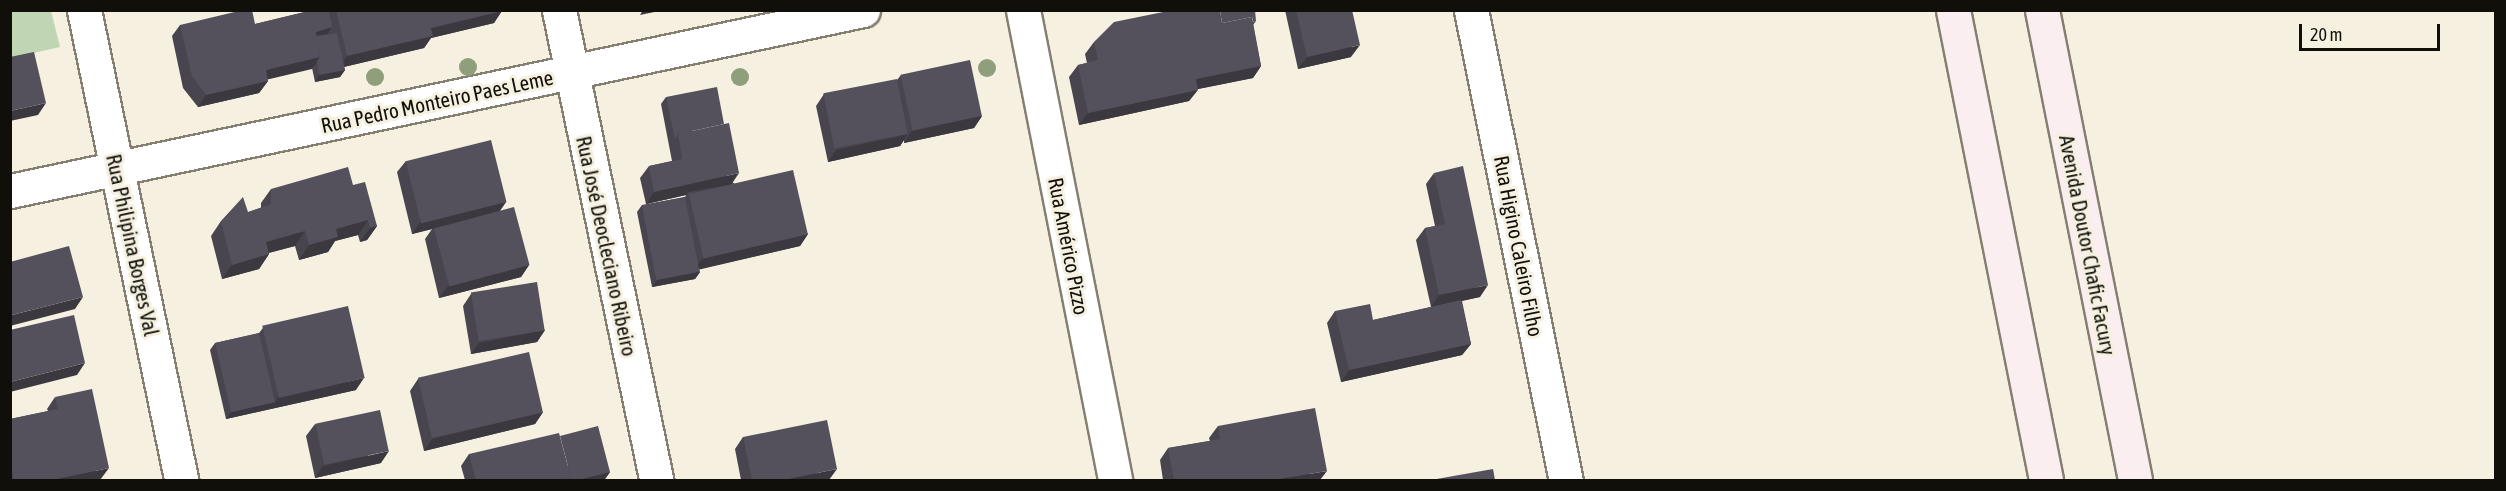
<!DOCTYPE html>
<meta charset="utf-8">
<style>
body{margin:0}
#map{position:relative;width:2506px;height:491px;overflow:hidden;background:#f5f0e0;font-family:"Asap Condensed",sans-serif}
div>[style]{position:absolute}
.green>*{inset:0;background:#bfd5b4}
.roads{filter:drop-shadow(2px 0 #847f71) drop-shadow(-2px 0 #847f71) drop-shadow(0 2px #847f71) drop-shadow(0 -2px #847f71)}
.minor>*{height:33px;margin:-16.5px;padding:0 16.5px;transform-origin:16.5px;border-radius:16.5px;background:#fff}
.secondary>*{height:33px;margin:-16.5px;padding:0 16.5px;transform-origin:16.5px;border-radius:16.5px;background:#fbeef0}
.trees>*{width:18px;height:18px;margin:-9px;border-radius:50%;background:#8f9f7b}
.wall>*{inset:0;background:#48454f}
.shaded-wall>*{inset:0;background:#3b3840}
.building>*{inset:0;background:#54505c;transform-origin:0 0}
span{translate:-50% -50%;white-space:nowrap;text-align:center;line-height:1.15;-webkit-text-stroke:6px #f5f0e0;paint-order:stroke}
.street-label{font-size:21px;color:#100f0a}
.frame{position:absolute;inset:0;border:12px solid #100f0a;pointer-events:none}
.scale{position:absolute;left:2299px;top:24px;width:141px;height:27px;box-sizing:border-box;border:3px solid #100f0a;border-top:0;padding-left:8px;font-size:18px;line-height:21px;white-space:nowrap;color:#100f0a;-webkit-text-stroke:4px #f5f0e0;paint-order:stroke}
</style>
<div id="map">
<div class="green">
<i style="clip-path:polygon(10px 11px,51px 11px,60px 47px,11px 58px)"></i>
</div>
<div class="roads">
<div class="minor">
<i style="left:84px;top:10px;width:480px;rotate:78.3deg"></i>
<i style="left:559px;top:10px;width:480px;rotate:78.3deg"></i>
<i style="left:1023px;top:10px;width:479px;rotate:78.9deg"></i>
<i style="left:1471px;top:10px;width:480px;rotate:78.6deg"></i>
<i style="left:10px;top:191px;width:872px;rotate:-11.98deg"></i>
</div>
<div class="secondary">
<i style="left:1953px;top:10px;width:479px;rotate:78.8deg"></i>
<i style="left:2042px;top:10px;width:479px;rotate:78.8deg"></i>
</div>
</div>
<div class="trees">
<i style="left:468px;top:67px"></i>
<i style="left:987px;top:68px"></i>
<i style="left:375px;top:77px"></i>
<i style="left:740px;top:77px"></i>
</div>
<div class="wall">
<i style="clip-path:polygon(313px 10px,502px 10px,494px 23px,431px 38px,424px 48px,344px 67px,345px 70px,340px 77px,315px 82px,312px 68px,267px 79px,268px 81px,259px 93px,198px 107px,183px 88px,172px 36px,180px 25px,255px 24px)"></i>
<i style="clip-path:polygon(1285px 10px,1352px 10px,1351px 57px,1298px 69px)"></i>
<i style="clip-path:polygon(1256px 21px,1253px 25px,1261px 66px,1253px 78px,1198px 89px,1189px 101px,1079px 125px,1069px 77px,1078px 65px,1087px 63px,1085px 54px,1094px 42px)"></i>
<i style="clip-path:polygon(901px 75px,982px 116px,974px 128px,904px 143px,904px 140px,900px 146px,828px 162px,816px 106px,824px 94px,897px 80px)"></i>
<i style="clip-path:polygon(666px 97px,732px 182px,808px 234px,800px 246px,699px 269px,700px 272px,695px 279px,652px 287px,637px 212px,642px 205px,685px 197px,686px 195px,646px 204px,640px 178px,649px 166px,672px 161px,661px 104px)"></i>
<i style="clip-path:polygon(406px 161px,506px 202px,499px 211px,529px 265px,521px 277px,439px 298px,425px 239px,432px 229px,412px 234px,397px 172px)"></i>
<i style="clip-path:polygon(1434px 173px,1480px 297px,1462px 301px,1471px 344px,1462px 355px,1341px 382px,1327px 323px,1335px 311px,1373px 320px,1431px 307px,1416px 240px,1425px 228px,1435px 226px,1426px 184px)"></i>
<i style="clip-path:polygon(353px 185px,377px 226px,367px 240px,360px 242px,358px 235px,335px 241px,328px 252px,299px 260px,295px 246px,269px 253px,269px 254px,259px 269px,222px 279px,211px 236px,221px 221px,261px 208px,261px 203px,271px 189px)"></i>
<i style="clip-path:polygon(471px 294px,545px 330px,537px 342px,471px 354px,463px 306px)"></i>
<i style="clip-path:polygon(263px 328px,356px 390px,226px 419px,210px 350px,215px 343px,259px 333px)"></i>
<i style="clip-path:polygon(418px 379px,543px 412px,535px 424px,424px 451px,410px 391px)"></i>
<i style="clip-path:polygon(55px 397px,100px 480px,10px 480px,10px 419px,48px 411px,47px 409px)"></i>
<i style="clip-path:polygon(315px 424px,381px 463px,315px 478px,306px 436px)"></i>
<i style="clip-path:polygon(1218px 426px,1320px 480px,1163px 480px,1160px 460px,1168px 448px,1210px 441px,1209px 438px)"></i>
<i style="clip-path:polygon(743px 437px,829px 480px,741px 480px,735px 449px)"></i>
<i style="clip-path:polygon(469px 454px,610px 472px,605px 479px,600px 480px,465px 480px,461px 466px)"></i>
</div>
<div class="shaded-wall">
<i style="clip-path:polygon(643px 10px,664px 10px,640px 15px)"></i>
<i style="clip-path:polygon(502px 11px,494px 23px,431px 38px,424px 48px,339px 68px,347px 56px,431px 28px)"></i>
<i style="clip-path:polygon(332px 27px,324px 39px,313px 42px,316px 32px)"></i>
<i style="clip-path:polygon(1360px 45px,1351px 57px,1298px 69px,1307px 57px)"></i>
<i style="clip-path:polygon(320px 57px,312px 69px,257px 82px,266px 70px)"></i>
<i style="clip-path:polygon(1261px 66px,1253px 78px,1188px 91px,1196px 79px)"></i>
<i style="clip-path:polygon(345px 70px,340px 77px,315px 82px,319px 75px)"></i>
<i style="clip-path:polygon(268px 81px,259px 93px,198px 107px,206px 95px)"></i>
<i style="clip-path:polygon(1198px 90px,1189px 101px,1079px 125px,1088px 113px)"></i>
<i style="clip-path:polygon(46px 103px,38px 115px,10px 121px,10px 111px)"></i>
<i style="clip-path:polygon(982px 116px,974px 128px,904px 143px,912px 131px)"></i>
<i style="clip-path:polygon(908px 134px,900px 146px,828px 162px,836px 150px)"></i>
<i style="clip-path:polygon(739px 173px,731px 185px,688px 192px,686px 195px,646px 204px,654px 192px)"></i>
<i style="clip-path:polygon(506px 202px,498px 214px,434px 228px,432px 229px,412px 234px,420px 222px)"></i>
<i style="clip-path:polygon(368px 220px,358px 235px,335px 241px,328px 252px,299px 260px,309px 245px,336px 229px)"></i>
<i style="clip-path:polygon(377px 226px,367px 240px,360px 242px,370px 228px)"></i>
<i style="clip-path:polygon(305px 231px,295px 246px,256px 256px,266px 242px)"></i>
<i style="clip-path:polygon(808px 234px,800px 246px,693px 271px,702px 259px)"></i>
<i style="clip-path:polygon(269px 254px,259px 269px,222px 279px,232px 265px)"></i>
<i style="clip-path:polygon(529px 265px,521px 277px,439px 298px,448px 286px)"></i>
<i style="clip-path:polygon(700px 272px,695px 279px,652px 287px,657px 280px)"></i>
<i style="clip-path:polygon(1488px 285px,1480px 297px,1431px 307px,1439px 295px)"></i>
<i style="clip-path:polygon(83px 297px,75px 309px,10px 326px,10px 318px,12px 315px)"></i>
<i style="clip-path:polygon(545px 330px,537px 342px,471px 354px,479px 343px)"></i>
<i style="clip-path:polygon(1471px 344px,1462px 355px,1341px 382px,1349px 370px)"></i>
<i style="clip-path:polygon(85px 363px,77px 375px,10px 392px,10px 382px)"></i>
<i style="clip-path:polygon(364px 378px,356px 390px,226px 419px,231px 412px,275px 402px,278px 397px)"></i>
<i style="clip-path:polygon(543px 412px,535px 424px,424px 451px,432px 439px)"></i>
<i style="clip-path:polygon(389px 451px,381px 463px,315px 478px,323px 466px)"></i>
<i style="clip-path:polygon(109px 468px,100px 480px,52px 480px)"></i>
<i style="clip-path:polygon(837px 469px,829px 480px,783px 480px)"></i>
<i style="clip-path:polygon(1327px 471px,1320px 480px,1273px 480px)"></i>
<i style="clip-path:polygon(610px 472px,605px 479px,600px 480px,578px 480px)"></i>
</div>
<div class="building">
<i style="clip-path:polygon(243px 10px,252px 10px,255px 24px,313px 10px,329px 10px,332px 27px,316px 32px,320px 57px,266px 70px,268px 81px,206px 95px,192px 76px,180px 25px)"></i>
<i style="clip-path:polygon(336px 10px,502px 10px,502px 11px,431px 28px,433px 36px,347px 56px)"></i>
<i style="clip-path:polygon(1173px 10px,1220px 10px,1222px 23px,1252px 17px,1261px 66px,1196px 79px,1198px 90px,1088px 113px,1078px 65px,1098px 60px,1094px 42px,1114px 22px)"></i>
<i style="clip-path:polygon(1220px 10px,1255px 10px,1256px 21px,1253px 21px,1252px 17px,1222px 23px)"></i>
<i style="clip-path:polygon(1296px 10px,1352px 10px,1360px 45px,1307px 57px)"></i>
<i style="clip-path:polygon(337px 33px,345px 70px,319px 75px,317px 61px,320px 57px,316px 36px)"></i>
<i style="clip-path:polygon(34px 52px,46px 103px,10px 111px,10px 57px)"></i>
<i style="left:970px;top:60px;width:57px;height:71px;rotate:78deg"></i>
<i style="left:897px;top:79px;width:56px;height:75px;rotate:79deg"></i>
<i style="clip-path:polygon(717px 87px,724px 124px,678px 134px,675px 139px,666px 97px)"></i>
<i style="clip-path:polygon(729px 123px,739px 173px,654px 192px,649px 166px,682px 159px,678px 134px)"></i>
<i style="left:491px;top:140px;width:64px;height:88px;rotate:76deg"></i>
<i style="clip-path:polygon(1463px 166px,1488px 285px,1439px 295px,1425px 228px,1445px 224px,1434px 173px)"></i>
<i style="clip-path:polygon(348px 167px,353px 185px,365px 182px,377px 226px,370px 228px,368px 220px,336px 229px,338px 237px,309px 245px,305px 231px,266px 242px,269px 254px,232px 265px,221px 221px,243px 197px,248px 212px,271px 204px,271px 189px)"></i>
<i style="left:793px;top:170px;width:66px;height:107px;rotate:77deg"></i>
<i style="left:685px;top:197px;width:76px;height:44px;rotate:79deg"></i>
<i style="left:514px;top:207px;width:60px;height:83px;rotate:75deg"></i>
<i style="clip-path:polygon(69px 246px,83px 297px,12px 315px,10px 309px,10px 262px)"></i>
<i style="left:537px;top:282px;width:49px;height:67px;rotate:81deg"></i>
<i style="clip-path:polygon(1461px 300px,1471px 344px,1349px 370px,1335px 311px,1370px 304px,1373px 320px)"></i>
<i style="left:348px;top:306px;width:74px;height:88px;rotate:77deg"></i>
<i style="clip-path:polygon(74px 315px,85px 363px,10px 382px,10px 330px)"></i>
<i style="left:259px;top:333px;width:71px;height:45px;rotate:77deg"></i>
<i style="left:529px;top:352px;width:62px;height:114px;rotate:77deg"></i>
<i style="clip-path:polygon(92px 389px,109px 468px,52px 480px,14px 480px,10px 465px,10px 419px,58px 409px,55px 397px)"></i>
<i style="clip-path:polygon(1315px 408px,1327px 471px,1273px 480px,1174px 480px,1168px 448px,1220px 439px,1218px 426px)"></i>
<i style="left:380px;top:410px;width:42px;height:66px;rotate:78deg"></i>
<i style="clip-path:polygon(827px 420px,837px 469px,783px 480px,752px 480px,743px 437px)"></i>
<i style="clip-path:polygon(598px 426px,610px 472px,578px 480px,570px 480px,571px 478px,560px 436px)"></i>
<i style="clip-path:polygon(559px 433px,571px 478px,562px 480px,476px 480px,469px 454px)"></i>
<i style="clip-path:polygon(1493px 469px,1495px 480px,1431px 480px)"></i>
</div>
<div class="street-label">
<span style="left:437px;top:101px;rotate:-12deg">Rua Pedro Monteiro Paes Leme</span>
<span style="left:133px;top:245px;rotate:78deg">Rua Philipina Borges Val</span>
<span style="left:2088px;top:245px;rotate:79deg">Avenida Doutor Chafic Facury</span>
<span style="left:607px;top:246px;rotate:78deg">Rua José Deocleciano Ribeiro</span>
<span style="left:1069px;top:246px;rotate:79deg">Rua Américo Pizzo</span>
<span style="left:1519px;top:246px;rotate:79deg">Rua Higino Caleiro Filho</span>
</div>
<div class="frame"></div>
<div class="scale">20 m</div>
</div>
